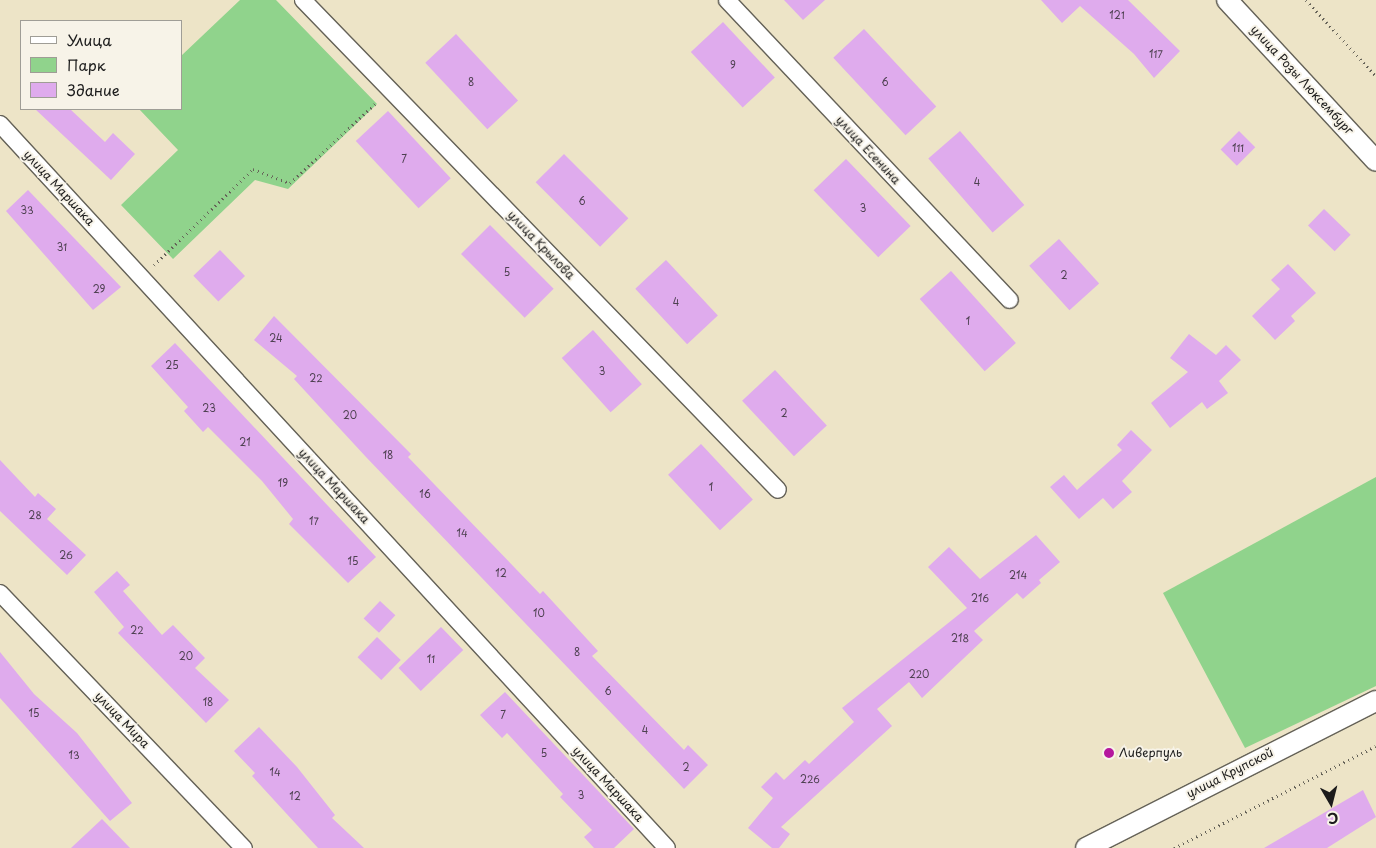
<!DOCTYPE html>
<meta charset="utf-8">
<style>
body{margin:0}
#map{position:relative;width:1376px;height:848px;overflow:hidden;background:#ede4c7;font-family:"Playpen Sans",sans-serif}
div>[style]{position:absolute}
.green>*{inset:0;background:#90d38c}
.building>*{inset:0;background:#dfabed;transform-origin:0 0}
.path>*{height:3px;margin-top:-1.5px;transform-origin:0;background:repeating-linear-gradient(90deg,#656258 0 1px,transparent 0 5px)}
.roads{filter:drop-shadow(1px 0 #656258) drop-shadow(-1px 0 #656258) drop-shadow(0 1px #656258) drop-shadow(0 -1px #656258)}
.minor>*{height:16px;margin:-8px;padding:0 8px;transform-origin:8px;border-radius:8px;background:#fff}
.tertiary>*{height:20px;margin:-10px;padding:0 10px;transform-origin:10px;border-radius:10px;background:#fff}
.dots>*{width:14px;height:14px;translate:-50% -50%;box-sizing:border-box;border:2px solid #f7f3e8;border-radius:50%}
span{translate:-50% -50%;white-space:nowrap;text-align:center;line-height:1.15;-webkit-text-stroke:4px #f7f3e8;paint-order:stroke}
.number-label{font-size:10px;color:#4d4050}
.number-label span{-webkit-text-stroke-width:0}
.street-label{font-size:12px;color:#1c1c1c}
.poi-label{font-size:12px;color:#1c1c1c}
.left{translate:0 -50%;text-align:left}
.legend{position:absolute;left:20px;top:20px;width:162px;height:90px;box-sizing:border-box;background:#f7f3e8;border:1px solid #9f9d96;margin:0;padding:6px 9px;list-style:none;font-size:15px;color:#1c1c1c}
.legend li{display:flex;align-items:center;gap:10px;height:25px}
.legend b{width:25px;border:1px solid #9f9d96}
.north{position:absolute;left:1306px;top:778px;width:50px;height:50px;-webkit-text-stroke:4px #f7f3e8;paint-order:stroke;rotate:172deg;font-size:14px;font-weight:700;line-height:20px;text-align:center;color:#1c1c1c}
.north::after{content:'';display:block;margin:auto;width:18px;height:22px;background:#1c1c1c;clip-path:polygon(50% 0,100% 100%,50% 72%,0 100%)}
</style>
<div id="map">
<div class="green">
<i style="clip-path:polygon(240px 0,276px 0,377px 104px,288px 189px,255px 180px,173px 259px,121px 205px,178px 150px,139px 109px,181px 109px,181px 56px)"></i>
<i style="clip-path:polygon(1376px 477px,1376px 686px,1245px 748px,1163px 593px)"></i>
</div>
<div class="building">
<i style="clip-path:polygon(784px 0,825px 0,803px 20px)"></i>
<i style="clip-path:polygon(1041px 0,1128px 0,1180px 51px,1154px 78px,1134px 54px,1080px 6px,1062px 23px)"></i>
<i style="left:723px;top:22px;width:76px;height:44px;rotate:47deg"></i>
<i style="left:864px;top:29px;width:106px;height:42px;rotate:47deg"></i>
<i style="left:456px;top:34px;width:91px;height:42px;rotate:47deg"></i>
<i style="clip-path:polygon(35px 109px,70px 109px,105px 142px,113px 133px,135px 154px,111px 180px)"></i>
<i style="left:388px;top:111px;width:92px;height:44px;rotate:47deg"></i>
<i style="left:960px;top:131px;width:98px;height:42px;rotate:49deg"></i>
<i style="left:1239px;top:131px;width:23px;height:26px;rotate:45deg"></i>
<i style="left:564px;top:154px;width:91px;height:40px;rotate:45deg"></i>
<i style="left:846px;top:159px;width:93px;height:45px;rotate:46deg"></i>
<i style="clip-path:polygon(28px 190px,121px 287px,93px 310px,6px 211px)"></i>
<i style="left:1324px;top:209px;width:37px;height:23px;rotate:44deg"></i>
<i style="left:490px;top:225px;width:90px;height:41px;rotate:45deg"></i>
<i style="left:1059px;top:239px;width:60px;height:40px;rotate:48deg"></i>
<i style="left:220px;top:250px;width:36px;height:37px;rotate:46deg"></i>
<i style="left:666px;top:260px;width:76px;height:42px;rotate:47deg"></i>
<i style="clip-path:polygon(1288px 264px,1316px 293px,1291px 316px,1295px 321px,1275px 340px,1252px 316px,1280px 289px,1271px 280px)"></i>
<i style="left:951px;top:271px;width:97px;height:42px;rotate:48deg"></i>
<i style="clip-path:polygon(274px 316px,411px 454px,408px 457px,540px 594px,543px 591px,598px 651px,592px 656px,684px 750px,688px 745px,708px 765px,684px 789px,366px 457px,294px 379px,297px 376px,254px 340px)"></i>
<i style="left:593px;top:330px;width:73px;height:42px;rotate:48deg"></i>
<i style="clip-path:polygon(1189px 334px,1216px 355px,1226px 345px,1241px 360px,1219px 381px,1228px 393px,1207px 409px,1202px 402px,1170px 428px,1151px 403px,1188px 372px,1170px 358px)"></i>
<i style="clip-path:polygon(175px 343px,376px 557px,348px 583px,289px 524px,293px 519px,262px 481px,208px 427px,203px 432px,184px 411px,188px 407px,151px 366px)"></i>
<i style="left:775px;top:370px;width:76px;height:45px;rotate:47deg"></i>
<i style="clip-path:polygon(1131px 430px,1152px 450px,1122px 481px,1132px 492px,1113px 509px,1103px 498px,1079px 519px,1050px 487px,1064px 475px,1077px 490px,1122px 450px,1117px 445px)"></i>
<i style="left:701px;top:444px;width:76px;height:45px;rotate:47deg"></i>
<i style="clip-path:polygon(0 460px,35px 497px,38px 493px,56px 509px,47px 519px,86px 555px,67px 575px,0 511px)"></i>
<i style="clip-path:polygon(1036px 535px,1060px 562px,1039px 580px,1041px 583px,1023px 599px,1017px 593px,974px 631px,983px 640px,922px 698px,909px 682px,877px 709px,892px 726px,781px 827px,790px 834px,779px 848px,772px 848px,748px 828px,773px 798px,761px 787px,776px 772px,784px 780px,805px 760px,809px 764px,854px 722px,842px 708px,967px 608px,928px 567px,949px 547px,980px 579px)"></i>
<i style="clip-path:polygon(117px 571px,130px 585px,123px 591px,162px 635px,173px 625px,205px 658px,195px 668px,229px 700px,206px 723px,118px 633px,124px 627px,94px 592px)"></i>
<i style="left:380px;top:601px;width:21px;height:24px;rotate:43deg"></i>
<i style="left:441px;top:627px;width:32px;height:59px;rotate:46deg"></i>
<i style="left:377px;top:637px;width:33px;height:28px;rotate:44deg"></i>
<i style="clip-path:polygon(0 652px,34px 694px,77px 733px,132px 803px,110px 821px,0 698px)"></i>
<i style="clip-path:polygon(505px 692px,634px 829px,614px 848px,594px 848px,584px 837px,592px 830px,560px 797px,563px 794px,507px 733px,502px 738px,480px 715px)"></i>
<i style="clip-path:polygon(259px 727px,297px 767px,335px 815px,332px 818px,364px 848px,318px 848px,252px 776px,255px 773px,234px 751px)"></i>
<i style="clip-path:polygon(1363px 790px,1376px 817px,1327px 848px,1264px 848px)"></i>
<i style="clip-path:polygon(102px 819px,130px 848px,71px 848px)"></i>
</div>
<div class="path">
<i style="left:1306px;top:0;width:103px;rotate:47.4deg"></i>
<i style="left:154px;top:265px;width:138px;rotate:-44.1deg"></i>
<i style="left:253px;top:169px;width:40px;rotate:21deg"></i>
<i style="left:290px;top:183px;width:119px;rotate:-43deg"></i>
<i style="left:1174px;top:848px;width:226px;rotate:-26.8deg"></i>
</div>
<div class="roads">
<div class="minor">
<i style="left:303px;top:0;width:682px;rotate:45.89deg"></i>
<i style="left:727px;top:0;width:412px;rotate:46.7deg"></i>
<i style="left:0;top:124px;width:984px;rotate:47.35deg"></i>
<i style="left:0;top:593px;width:353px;rotate:46.3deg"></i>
</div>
<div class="tertiary">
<i style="left:1227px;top:0;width:219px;rotate:47.2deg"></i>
<i style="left:1086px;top:848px;width:325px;rotate:-26.9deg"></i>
</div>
</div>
<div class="dots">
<i style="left:1109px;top:753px;background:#b5179e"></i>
</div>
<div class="number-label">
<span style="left:1117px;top:15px">121</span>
<span style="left:1156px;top:54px">117</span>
<span style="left:733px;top:65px">9</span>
<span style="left:471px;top:82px">8</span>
<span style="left:885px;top:82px">6</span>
<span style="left:1238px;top:148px">111</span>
<span style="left:404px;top:159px">7</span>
<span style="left:977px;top:182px">4</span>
<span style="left:582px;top:201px">6</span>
<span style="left:863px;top:208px">3</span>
<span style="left:27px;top:210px">33</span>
<span style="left:62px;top:247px">31</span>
<span style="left:507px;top:272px">5</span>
<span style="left:1064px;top:275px">2</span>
<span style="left:99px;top:289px">29</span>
<span style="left:676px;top:302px">4</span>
<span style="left:968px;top:321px">1</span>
<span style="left:276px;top:338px">24</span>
<span style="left:172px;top:365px">25</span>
<span style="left:602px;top:371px">3</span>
<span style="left:316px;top:378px">22</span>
<span style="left:209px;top:408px">23</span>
<span style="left:784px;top:413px">2</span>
<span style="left:350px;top:415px">20</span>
<span style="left:245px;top:442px">21</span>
<span style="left:388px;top:455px">18</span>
<span style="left:283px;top:483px">19</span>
<span style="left:711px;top:487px">1</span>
<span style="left:425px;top:494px">16</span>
<span style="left:35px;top:515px">28</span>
<span style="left:314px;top:521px">17</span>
<span style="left:462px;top:533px">14</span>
<span style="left:66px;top:555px">26</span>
<span style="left:353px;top:561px">15</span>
<span style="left:501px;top:573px">12</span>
<span style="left:1018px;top:575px">214</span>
<span style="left:980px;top:598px">216</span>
<span style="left:539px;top:613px">10</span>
<span style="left:137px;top:630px">22</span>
<span style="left:960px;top:638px">218</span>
<span style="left:577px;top:652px">8</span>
<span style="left:186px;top:656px">20</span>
<span style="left:431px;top:659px">11</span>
<span style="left:919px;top:674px">220</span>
<span style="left:608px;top:691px">6</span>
<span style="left:208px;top:702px">18</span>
<span style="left:34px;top:713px">15</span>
<span style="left:503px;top:715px">7</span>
<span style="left:645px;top:730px">4</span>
<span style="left:544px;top:753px">5</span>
<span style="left:74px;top:755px">13</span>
<span style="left:686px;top:767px">2</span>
<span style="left:275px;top:772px">14</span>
<span style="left:810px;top:779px">226</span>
<span style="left:581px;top:795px">3</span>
<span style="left:295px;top:796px">12</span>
</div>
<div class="street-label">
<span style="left:1302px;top:80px;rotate:47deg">улица Розы Люксембург</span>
<span style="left:868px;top:150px;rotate:47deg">улица Есенина</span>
<span style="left:59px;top:188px;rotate:47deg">улица Маршака</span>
<span style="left:541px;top:245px;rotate:46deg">улица Крылова</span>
<span style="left:334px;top:486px;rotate:47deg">улица Маршака</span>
<span style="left:122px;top:720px;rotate:46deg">улица Мира</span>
<span style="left:1230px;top:773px;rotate:-27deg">улица Крупской</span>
<span style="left:608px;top:784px;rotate:47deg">улица Маршака</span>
</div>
<div class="poi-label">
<span class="left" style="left:1119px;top:753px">Ливерпуль</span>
</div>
<ul class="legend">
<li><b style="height:6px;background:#fff"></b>Улица</li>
<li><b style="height:14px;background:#90d38c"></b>Парк</li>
<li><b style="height:14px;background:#dfabed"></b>Здание</li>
</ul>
<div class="north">С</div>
</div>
